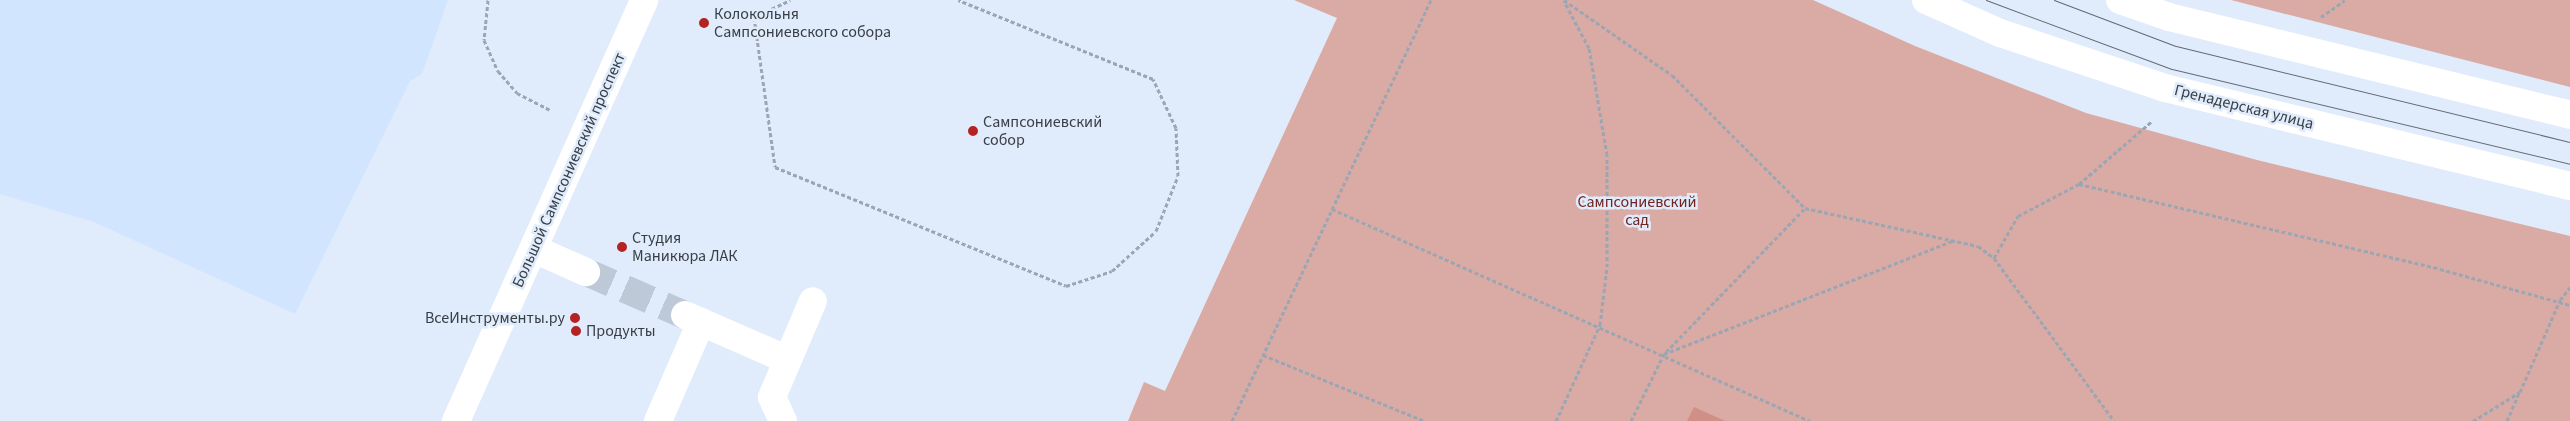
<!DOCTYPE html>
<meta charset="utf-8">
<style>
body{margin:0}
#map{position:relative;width:2570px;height:421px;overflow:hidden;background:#e0ecfb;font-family:"Source Sans 3",sans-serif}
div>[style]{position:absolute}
.built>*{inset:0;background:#d1e5fe}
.green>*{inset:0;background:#daaaa4}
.water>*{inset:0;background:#d08f87}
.minor-tunnel>*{height:28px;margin-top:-14px;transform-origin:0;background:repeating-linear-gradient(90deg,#bec9d7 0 28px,transparent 0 42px)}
.path>*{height:3px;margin-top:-1.5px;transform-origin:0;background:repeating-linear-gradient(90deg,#9ca6b2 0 4px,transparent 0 6.5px)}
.minor>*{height:28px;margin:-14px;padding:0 14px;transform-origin:14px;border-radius:14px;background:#fff}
.major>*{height:28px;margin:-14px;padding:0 14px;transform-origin:14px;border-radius:14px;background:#fff}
.tram>*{height:1px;margin:-0.5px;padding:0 0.5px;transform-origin:0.5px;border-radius:0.5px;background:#626a73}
.dots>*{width:14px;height:14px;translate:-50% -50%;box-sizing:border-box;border:2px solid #e0ecfb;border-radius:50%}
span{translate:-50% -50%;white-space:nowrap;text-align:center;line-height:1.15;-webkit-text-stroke:5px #e0ecfb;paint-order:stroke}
.poi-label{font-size:16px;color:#383e45}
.left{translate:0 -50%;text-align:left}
.right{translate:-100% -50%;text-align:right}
.street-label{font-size:16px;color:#383e45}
.park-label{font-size:16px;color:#722420}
</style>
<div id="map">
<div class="built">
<i style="clip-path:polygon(0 0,448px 0,422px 74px,410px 81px,295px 314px,94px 222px,0 194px)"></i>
</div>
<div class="green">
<i style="clip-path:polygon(1294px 0,1813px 0,1915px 46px,2086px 113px,2257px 160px,2570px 236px,2570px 421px,1128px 421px,1144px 382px,1165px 391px,1337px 18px)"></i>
<i style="clip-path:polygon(2231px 0,2570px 0,2570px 87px)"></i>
</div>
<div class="water">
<i style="clip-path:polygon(1694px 407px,1725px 421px,1687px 421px)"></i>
</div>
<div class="minor-tunnel">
<i style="left:586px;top:272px;width:108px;rotate:23.5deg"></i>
</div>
<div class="path">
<i style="left:488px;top:0;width:40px;rotate:95.7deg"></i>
<i style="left:484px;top:40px;width:34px;rotate:66deg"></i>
<i style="left:498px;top:71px;width:29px;rotate:49deg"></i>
<i style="left:517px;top:93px;width:37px;rotate:27deg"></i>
<i style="left:1564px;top:0;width:131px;rotate:34.8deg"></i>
<i style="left:1672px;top:75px;width:188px;rotate:45deg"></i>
<i style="left:1805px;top:208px;width:177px;rotate:12.4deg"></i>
<i style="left:1978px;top:246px;width:20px;rotate:37deg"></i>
<i style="left:1994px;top:258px;width:202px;rotate:53.6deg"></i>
<i style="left:739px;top:11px;width:16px;rotate:22deg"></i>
<i style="left:754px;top:17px;width:40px;rotate:-25deg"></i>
<i style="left:754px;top:17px;width:151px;rotate:82deg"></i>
<i style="left:775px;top:167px;width:314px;rotate:22.2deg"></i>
<i style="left:1066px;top:286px;width:48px;rotate:-18.1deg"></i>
<i style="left:1112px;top:271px;width:59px;rotate:-42.3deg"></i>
<i style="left:1156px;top:231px;width:59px;rotate:-68.2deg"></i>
<i style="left:1178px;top:176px;width:48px;rotate:-92.4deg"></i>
<i style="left:1176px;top:128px;width:54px;rotate:-115.1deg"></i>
<i style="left:1153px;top:79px;width:210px;rotate:-157.9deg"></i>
<i style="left:2321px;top:17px;width:29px;rotate:-35deg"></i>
<i style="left:2079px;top:184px;width:371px;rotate:13.2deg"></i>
<i style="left:2440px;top:269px;width:135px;rotate:15.5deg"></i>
<i style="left:1332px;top:209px;width:523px;rotate:23.92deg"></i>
<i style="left:1994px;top:258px;width:48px;rotate:-60.3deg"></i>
<i style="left:2018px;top:216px;width:69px;rotate:-27.7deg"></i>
<i style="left:2079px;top:184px;width:96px;rotate:-40.8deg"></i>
<i style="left:1666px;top:352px;width:200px;rotate:-46deg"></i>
<i style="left:1263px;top:355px;width:175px;rotate:22.2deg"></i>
<i style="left:1232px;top:421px;width:466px;rotate:-64.7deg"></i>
<i style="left:1556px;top:421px;width:106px;rotate:-65.4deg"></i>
<i style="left:1600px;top:325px;width:58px;rotate:-83.1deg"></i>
<i style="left:1607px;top:267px;width:112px;rotate:-90deg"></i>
<i style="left:1607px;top:155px;width:109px;rotate:-99.5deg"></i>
<i style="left:1589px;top:48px;width:53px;rotate:-118deg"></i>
<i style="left:1631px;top:421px;width:75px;rotate:-63.8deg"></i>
<i style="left:1664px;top:354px;width:310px;rotate:-21.4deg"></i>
<i style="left:2473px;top:421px;width:55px;rotate:-31.7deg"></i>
<i style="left:2520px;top:392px;width:100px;rotate:-66.5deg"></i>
<i style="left:2560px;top:300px;width:16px;rotate:-52deg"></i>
<i style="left:2507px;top:421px;width:30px;rotate:-67deg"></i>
</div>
<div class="minor">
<i style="left:1926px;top:0;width:81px;rotate:24deg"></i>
<i style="left:2000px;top:33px;width:174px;rotate:18.4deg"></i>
<i style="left:2165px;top:88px;width:417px;rotate:13.6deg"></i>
<i style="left:2120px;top:0;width:52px;rotate:19.1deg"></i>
<i style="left:2169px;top:17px;width:413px;rotate:13.7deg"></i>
<i style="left:534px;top:249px;width:57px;rotate:23.9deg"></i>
<i style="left:685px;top:315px;width:112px;rotate:23.6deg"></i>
<i style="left:658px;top:421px;width:108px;rotate:-66.5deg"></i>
<i style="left:783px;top:421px;width:26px;rotate:-115deg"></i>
<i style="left:772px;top:397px;width:104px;rotate:-66.9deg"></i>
</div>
<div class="major">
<i style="left:456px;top:421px;width:461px;rotate:-65.9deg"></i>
</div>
<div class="tram">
<i style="left:1986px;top:0;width:198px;rotate:20.4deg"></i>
<i style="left:2172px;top:69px;width:409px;rotate:13.4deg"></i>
<i style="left:2054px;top:0;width:130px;rotate:20.7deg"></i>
<i style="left:2176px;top:46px;width:406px;rotate:13.7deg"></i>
</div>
<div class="dots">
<i style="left:704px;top:23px;background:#b32323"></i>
<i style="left:973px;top:131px;background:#b32323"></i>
<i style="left:622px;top:247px;background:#b32323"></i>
<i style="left:575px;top:318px;background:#b32323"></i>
<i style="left:576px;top:331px;background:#b32323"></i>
</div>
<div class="poi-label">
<span class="left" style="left:714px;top:23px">Колокольня<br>Сампсониевского собора</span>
<span class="left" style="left:983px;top:131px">Сампсониевский<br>собор</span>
<span class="left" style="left:632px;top:247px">Студия<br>Маникюра ЛАК</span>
<span class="right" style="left:565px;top:318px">ВсеИнструменты.ру</span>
<span class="left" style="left:586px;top:331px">Продукты</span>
</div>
<div class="street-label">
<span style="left:2244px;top:107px;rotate:14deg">Гренадерская улица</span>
<span style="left:569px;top:170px;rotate:-66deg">Большой Сампсониевский проспект</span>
</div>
<div class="park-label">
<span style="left:1637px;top:211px">Сампсониевский<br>сад</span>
</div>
</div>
